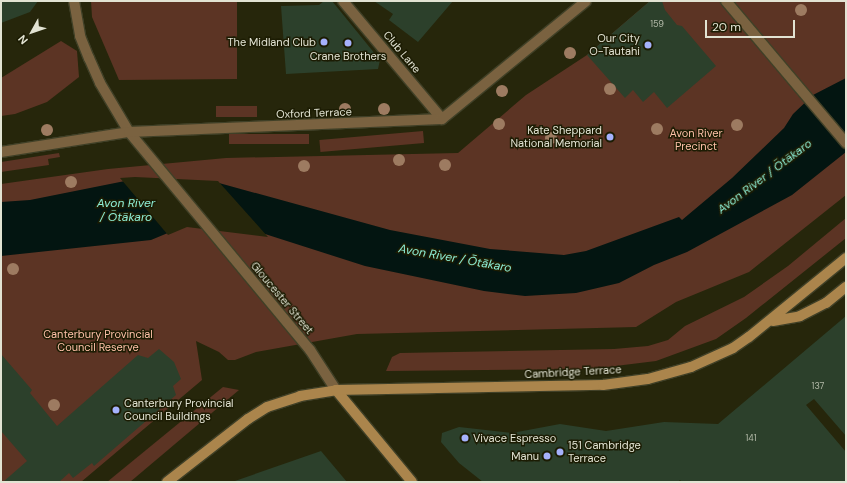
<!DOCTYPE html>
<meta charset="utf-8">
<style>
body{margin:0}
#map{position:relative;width:847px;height:483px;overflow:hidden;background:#26260b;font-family:"DM Sans",sans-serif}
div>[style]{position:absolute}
.green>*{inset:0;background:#5c3424;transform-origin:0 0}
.water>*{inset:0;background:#031511}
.pier>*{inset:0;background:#26260b}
.building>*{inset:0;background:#2c402b}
.roads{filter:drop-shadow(1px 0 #404027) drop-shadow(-1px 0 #404027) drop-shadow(0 1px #404027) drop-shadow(0 -1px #404027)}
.lane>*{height:10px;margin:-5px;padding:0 5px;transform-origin:5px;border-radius:5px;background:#7a6240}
.street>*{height:10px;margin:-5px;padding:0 5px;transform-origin:5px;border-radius:5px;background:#7a6240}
.secondary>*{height:10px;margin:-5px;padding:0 5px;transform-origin:5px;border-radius:5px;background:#ab854c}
.trees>*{width:12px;height:12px;margin:-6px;border-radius:50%;background:#9d7b61}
.dots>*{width:11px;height:11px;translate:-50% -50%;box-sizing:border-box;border:2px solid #1c1c03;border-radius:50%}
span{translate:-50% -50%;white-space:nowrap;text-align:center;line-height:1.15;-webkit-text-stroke:3px #1c1c03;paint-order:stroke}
.number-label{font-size:9px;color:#b4baa9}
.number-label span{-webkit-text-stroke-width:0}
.poi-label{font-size:11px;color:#e2e3d3}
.right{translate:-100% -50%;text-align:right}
.left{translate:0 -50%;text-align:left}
.street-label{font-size:11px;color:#e2e3d3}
.park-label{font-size:11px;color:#fec0a8}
.water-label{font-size:12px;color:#8deed6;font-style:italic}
.frame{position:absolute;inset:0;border:2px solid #e2e3d3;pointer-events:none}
.north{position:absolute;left:12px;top:12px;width:40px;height:40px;-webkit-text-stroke:3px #1c1c03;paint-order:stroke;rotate:230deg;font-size:11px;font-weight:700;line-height:16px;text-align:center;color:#e2e3d3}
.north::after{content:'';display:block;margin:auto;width:14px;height:18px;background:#e2e3d3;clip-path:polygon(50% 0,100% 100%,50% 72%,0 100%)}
.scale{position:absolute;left:705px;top:20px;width:90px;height:18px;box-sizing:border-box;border:2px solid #e2e3d3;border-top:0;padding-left:5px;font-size:12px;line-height:14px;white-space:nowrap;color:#e2e3d3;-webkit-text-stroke:3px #1c1c03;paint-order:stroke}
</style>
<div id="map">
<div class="green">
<i style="clip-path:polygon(91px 1px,237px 1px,237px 79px,119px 80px,92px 17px)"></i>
<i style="clip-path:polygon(650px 1px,846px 1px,846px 195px,749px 272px,676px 302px,636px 327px,357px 334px,256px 352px,235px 360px,228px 360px,219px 352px,196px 341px,202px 380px,81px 482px,1px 482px,1px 184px,108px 169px,226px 158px,458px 153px,526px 95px,587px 55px)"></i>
<i style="clip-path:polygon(61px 41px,77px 51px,79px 77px,47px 102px,15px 114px,1px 116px,1px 78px)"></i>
<i style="left:257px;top:106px;width:11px;height:41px;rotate:90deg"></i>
<i style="left:423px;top:131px;width:12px;height:104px;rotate:85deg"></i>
<i style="left:309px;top:134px;width:10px;height:80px;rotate:90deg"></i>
<i style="clip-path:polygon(59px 153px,60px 157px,48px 159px,49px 165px,1px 172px,1px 162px)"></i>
<i style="clip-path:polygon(846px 218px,846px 238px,746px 318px,716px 339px,656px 361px,591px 369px,386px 371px,392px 357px,400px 353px,614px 349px,648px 346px,668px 340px,685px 326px,744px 297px,788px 266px)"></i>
<i style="clip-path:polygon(223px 387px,239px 390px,130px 482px,107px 482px)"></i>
</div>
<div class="water">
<i style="clip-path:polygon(846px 78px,846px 152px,792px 195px,687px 252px,654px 265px,619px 283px,576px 293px,525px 296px,484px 291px,365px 266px,265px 234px,187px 225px,151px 240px,1px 256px,1px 202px,30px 200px,135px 179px,219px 183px,390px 230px,490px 249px,564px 255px,586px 251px,679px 217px,682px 220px,732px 178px,784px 128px,793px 114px,813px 95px)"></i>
</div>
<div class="pier">
<i style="clip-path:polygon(135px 177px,218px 181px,268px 237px,187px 227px,168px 235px,120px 178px)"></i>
</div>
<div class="building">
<i style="clip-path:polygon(1px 1px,38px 1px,30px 12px,1px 23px)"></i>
<i style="clip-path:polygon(324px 1px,332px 1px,380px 60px,378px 69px,286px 74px,281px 6px,319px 5px)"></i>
<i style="clip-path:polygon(374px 1px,453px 1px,418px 42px,389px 20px,393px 14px)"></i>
<i style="clip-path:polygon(650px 1px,662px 1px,665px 10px,677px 25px,682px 26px,716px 66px,667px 108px,654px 92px,643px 102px,633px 90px,625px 98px,587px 55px)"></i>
<i style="clip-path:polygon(846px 316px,846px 436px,814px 399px,806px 405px,846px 452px,846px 482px,682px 482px,680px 480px,678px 482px,483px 482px,459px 463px,441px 442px,442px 433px,459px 427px,512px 433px,560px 424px,606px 431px,664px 422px,718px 424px)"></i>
<i style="clip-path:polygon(159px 349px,174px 362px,181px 379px,173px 386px,176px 395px,94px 466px,92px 463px,73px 478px,69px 473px,59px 482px,3px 482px,27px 461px,1px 431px,1px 354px,32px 390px,30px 393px,57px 426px,138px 355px,148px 358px)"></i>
<i style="clip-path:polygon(321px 451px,347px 482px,232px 482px)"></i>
</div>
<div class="roads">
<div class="lane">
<i style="left:343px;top:1px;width:154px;rotate:50deg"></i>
</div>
<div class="street">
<i style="left:74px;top:1px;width:36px;rotate:80deg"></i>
<i style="left:80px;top:36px;width:24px;rotate:68deg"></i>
<i style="left:89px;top:58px;width:27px;rotate:66deg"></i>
<i style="left:100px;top:83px;width:57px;rotate:59.4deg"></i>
<i style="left:129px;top:132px;width:283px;rotate:50.3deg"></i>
<i style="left:310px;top:350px;width:48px;rotate:57deg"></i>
<i style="left:726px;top:1px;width:186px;rotate:49.8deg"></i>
<i style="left:1px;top:152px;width:130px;rotate:-8.9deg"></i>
<i style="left:129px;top:132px;width:313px;rotate:-2.4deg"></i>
<i style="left:442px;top:119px;width:186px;rotate:-39.3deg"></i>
</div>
<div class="secondary">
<i style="left:773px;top:321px;width:27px;rotate:-10deg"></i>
<i style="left:800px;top:316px;width:29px;rotate:-27deg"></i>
<i style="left:826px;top:303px;width:26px;rotate:-39deg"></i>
<i style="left:336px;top:390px;width:119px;rotate:50.4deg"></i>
<i style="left:167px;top:482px;width:103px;rotate:-37.9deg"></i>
<i style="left:248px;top:419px;width:22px;rotate:-32deg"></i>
<i style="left:267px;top:407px;width:35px;rotate:-18deg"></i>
<i style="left:300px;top:396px;width:36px;rotate:-9deg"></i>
<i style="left:336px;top:390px;width:267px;rotate:-1.1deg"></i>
<i style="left:603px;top:385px;width:45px;rotate:-7.6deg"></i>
<i style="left:648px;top:379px;width:45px;rotate:-15.6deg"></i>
<i style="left:691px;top:367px;width:46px;rotate:-24.3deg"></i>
<i style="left:733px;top:348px;width:19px;rotate:-35deg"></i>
<i style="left:749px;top:337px;width:125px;rotate:-39.2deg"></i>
</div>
</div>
<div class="trees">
<i style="left:801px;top:10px"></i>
<i style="left:570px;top:53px"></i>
<i style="left:610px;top:89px"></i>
<i style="left:502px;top:91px"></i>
<i style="left:345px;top:109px"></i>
<i style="left:384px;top:109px"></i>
<i style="left:499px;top:124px"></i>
<i style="left:737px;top:125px"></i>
<i style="left:657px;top:129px"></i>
<i style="left:47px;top:130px"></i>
<i style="left:551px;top:138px"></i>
<i style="left:399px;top:160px"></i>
<i style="left:445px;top:165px"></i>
<i style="left:304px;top:166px"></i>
<i style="left:71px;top:182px"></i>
<i style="left:13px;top:269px"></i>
<i style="left:54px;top:405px"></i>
</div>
<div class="dots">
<i style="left:324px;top:42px;background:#a5b1fc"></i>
<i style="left:348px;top:43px;background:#a5b1fc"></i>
<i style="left:648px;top:45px;background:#a5b1fc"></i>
<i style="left:610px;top:137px;background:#a5b1fc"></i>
<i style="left:116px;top:410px;background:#a5b1fc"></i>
<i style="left:465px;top:438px;background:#a5b1fc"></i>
<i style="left:560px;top:452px;background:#a5b1fc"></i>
<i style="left:547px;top:456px;background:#a5b1fc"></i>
</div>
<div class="number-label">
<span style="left:657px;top:24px">159</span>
<span style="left:818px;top:386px">137</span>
<span style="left:751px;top:438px">141</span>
</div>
<div class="poi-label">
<span class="right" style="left:640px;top:45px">Our City<br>O-Tautahi</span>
<span class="right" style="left:316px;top:42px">The Midland Club</span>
<span style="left:348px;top:56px">Crane Brothers</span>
<span class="right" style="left:602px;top:137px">Kate Sheppard<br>National Memorial</span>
<span class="left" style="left:124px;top:410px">Canterbury Provincial<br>Council Buildings</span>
<span class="left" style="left:473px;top:438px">Vivace Espresso</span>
<span class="left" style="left:568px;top:452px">151 Cambridge<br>Terrace</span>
<span class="right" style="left:539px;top:456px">Manu</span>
</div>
<div class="street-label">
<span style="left:402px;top:52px;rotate:50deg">Club Lane</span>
<span style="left:314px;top:113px;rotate:-2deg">Oxford Terrace</span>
<span style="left:282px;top:298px;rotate:50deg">Gloucester Street</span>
<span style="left:573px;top:372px;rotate:-3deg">Cambridge Terrace</span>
</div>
<div class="park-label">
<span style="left:696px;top:140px">Avon River<br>Precinct</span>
<span style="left:98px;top:341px">Canterbury Provincial<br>Council Reserve</span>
</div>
<div class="water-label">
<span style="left:765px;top:177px;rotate:-37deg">Avon River / Ōtākaro</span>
<span style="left:126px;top:211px">Avon River<br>/ Ōtākaro</span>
<span style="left:455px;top:259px;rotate:10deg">Avon River / Ōtākaro</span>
</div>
<div class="frame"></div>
<div class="north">N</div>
<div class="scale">20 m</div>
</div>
